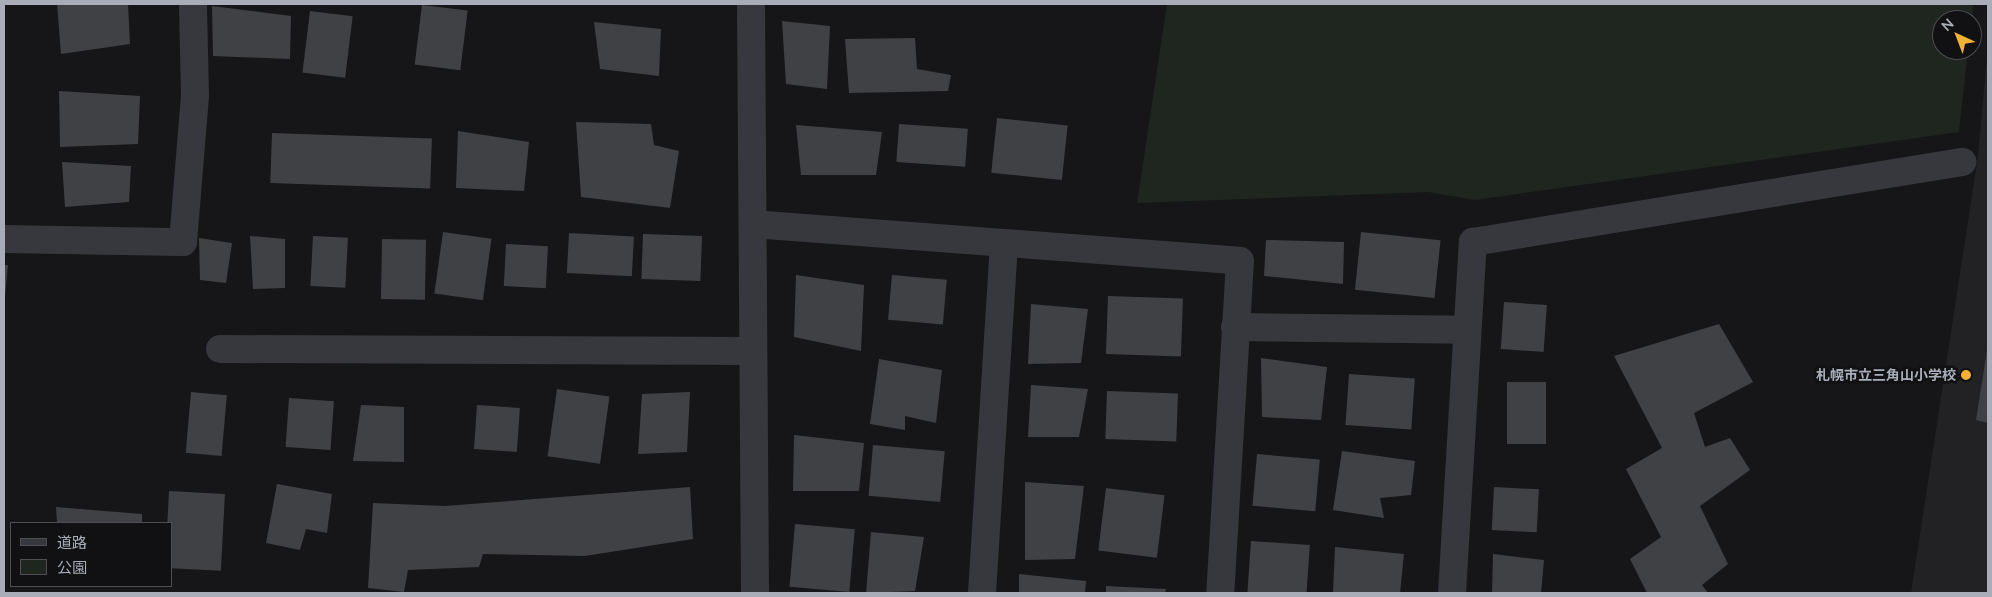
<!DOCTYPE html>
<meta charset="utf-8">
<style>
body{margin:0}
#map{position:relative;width:1992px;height:597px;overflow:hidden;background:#161618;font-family:Mulish,"Noto Sans JP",sans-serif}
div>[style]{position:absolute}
.built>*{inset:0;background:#222225}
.green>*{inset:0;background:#1e261f}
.building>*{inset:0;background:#404145;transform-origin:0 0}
.street>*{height:28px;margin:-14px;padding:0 14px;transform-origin:14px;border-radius:14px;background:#37383d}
.dots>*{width:14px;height:14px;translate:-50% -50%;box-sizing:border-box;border:2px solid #111113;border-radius:50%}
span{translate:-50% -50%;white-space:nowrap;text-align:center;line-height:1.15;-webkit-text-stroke:5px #111113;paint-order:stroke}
.poi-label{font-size:14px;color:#a8adb8;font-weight:700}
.right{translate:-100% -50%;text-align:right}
.frame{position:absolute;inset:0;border:5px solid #a8adb8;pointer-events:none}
.legend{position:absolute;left:10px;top:522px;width:162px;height:65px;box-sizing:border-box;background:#111113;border:1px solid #4d4f55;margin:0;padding:6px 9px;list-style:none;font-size:15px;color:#a8adb8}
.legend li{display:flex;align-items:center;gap:10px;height:25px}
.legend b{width:25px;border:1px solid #4d4f55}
.north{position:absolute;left:1932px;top:10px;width:50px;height:50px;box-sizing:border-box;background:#111113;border:1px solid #4d4f55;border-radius:50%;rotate:317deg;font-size:14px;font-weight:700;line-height:20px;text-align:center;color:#a8adb8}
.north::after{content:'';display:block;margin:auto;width:18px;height:22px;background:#f2b134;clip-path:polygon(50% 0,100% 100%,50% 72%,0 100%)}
</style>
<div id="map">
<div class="built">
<i style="clip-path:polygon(1988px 45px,1988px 593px,1911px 593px,1978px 156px)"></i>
</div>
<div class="green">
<i style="clip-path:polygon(1167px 4px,1973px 4px,1972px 20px,1942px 20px,1942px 50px,1968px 50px,1959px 132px,1475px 200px,1428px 192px,1137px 203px)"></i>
</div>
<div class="building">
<i style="clip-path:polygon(57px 4px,128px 4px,130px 44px,61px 54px)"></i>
<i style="left:422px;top:5px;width:46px;height:60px;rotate:7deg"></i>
<i style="clip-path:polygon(212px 6px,291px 16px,290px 59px,213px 56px)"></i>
<i style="left:310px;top:11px;width:43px;height:62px;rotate:7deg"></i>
<i style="clip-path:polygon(782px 21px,830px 26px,827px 89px,786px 84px)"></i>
<i style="clip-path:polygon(594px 22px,661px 29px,659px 76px,600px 69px)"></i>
<i style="clip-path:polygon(915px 38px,917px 69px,951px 75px,948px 91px,849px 93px,845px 39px)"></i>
<i style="clip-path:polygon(59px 91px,140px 96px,138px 144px,60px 147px)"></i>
<i style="left:997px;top:118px;width:71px;height:55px;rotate:6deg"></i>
<i style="clip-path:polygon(576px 122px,651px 124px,654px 145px,679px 151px,670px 208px,581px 197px)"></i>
<i style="left:899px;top:124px;width:69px;height:38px;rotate:4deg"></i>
<i style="clip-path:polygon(796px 125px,882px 132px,876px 175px,801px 175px)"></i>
<i style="clip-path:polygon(458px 131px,529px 142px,524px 191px,456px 188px)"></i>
<i style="left:272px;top:133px;width:160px;height:50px;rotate:2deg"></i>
<i style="clip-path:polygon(62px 162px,131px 166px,129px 202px,65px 207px)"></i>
<i style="left:443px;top:232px;width:49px;height:62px;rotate:8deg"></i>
<i style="left:1361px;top:232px;width:80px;height:58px;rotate:6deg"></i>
<i style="left:569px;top:233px;width:65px;height:40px;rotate:3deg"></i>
<i style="left:643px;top:234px;width:59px;height:45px;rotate:2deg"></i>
<i style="clip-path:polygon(250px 236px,285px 239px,285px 288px,253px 289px)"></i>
<i style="left:313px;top:236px;width:35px;height:50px;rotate:3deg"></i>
<i style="clip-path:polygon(199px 238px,232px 243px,226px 283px,200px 280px)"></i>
<i style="left:382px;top:239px;width:44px;height:60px;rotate:1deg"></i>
<i style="clip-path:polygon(1266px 240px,1344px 242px,1343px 284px,1264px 276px)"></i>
<i style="left:506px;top:244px;width:42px;height:42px;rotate:3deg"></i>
<i style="clip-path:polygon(4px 265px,8px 265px,4px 307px)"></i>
<i style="clip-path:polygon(796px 275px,864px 285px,861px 351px,794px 337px)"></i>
<i style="left:892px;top:275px;width:55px;height:45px;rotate:5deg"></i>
<i style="left:1108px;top:296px;width:75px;height:58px;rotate:2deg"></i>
<i style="left:1504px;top:302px;width:43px;height:47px;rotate:4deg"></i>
<i style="clip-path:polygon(1031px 304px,1088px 309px,1081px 363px,1028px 364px)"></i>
<i style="clip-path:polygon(1719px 324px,1753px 382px,1694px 413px,1705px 447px,1730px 438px,1750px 470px,1700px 506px,1728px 564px,1702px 585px,1708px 593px,1647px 593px,1630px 559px,1661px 537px,1626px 469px,1662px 448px,1614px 356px)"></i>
<i style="clip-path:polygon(1987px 350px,1988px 350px,1988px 423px,1976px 420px)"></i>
<i style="clip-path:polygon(1261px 358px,1327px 367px,1321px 420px,1262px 417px)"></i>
<i style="clip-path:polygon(879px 359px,942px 370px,936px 423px,905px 416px,905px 430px,870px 424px)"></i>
<i style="left:1349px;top:374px;width:66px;height:51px;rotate:4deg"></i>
<i style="left:1507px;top:382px;width:39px;height:62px"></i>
<i style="clip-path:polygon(1031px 385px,1088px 389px,1079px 437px,1028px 437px)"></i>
<i style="left:557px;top:389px;width:53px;height:68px;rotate:8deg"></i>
<i style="left:1107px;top:391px;width:71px;height:48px;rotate:2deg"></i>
<i style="left:191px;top:392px;width:36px;height:61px;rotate:5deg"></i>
<i style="clip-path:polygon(690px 392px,687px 452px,638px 454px,642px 394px)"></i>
<i style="left:289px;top:398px;width:45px;height:49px;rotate:4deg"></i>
<i style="clip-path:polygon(361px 405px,404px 407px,404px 462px,353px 461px)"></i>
<i style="left:477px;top:405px;width:43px;height:44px;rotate:4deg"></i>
<i style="clip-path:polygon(794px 435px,864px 443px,859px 491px,793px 491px)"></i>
<i style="left:873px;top:445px;width:72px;height:51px;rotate:5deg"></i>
<i style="clip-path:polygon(1342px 451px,1415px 461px,1411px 495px,1380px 498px,1384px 518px,1333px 510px)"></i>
<i style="left:1257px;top:454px;width:63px;height:52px;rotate:5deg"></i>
<i style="clip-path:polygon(1025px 482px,1084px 486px,1075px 559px,1025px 560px)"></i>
<i style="clip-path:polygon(277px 484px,332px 494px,327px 533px,306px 529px,300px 550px,266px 543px)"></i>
<i style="clip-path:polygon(690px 487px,693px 539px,585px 556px,483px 554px,479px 567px,408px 570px,404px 592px,368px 588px,373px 503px,445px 506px)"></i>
<i style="left:1494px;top:487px;width:45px;height:43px;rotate:3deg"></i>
<i style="left:1106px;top:488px;width:59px;height:63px;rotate:7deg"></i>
<i style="left:169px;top:491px;width:56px;height:77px;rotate:3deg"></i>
<i style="clip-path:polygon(56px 507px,142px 514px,142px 523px,57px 523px)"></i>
<i style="left:795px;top:524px;width:60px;height:63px;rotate:5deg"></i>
<i style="clip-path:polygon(871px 532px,924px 537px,915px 591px,866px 593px)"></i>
<i style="left:1251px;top:541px;width:59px;height:52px;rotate:4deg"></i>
<i style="clip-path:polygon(1335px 547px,1404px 554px,1400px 593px,1333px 593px)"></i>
<i style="clip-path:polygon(1493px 554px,1544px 560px,1541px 593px,1492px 593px)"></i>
<i style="clip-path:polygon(1019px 574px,1086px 581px,1085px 593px,1019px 593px)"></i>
<i style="clip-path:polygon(1106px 586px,1166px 589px,1165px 593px,1106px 593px)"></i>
</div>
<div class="street">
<i style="left:751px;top:4px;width:589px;rotate:89.61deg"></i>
<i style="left:753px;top:224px;width:488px;rotate:4.3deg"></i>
<i style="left:1240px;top:261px;width:333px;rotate:93.4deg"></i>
<i style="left:4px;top:239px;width:179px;rotate:1deg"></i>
<i style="left:183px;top:242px;width:147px;rotate:-85.3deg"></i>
<i style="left:195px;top:95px;width:91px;rotate:-91.3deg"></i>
<i style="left:1235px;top:327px;width:231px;rotate:0.7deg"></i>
<i style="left:220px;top:349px;width:533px;rotate:0.21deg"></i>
<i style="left:982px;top:593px;width:350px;rotate:-86.4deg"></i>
<i style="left:1452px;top:593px;width:352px;rotate:-86.6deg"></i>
<i style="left:1473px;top:242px;width:496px;rotate:-9.3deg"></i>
</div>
<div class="dots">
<i style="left:1966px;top:375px;background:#f2b134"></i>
</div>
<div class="poi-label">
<span class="right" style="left:1956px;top:375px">札幌市立三角山小学校</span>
</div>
<div class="frame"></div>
<ul class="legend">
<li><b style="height:6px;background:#37383d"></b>道路</li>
<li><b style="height:14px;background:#1e261f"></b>公園</li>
</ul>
<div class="north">N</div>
</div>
